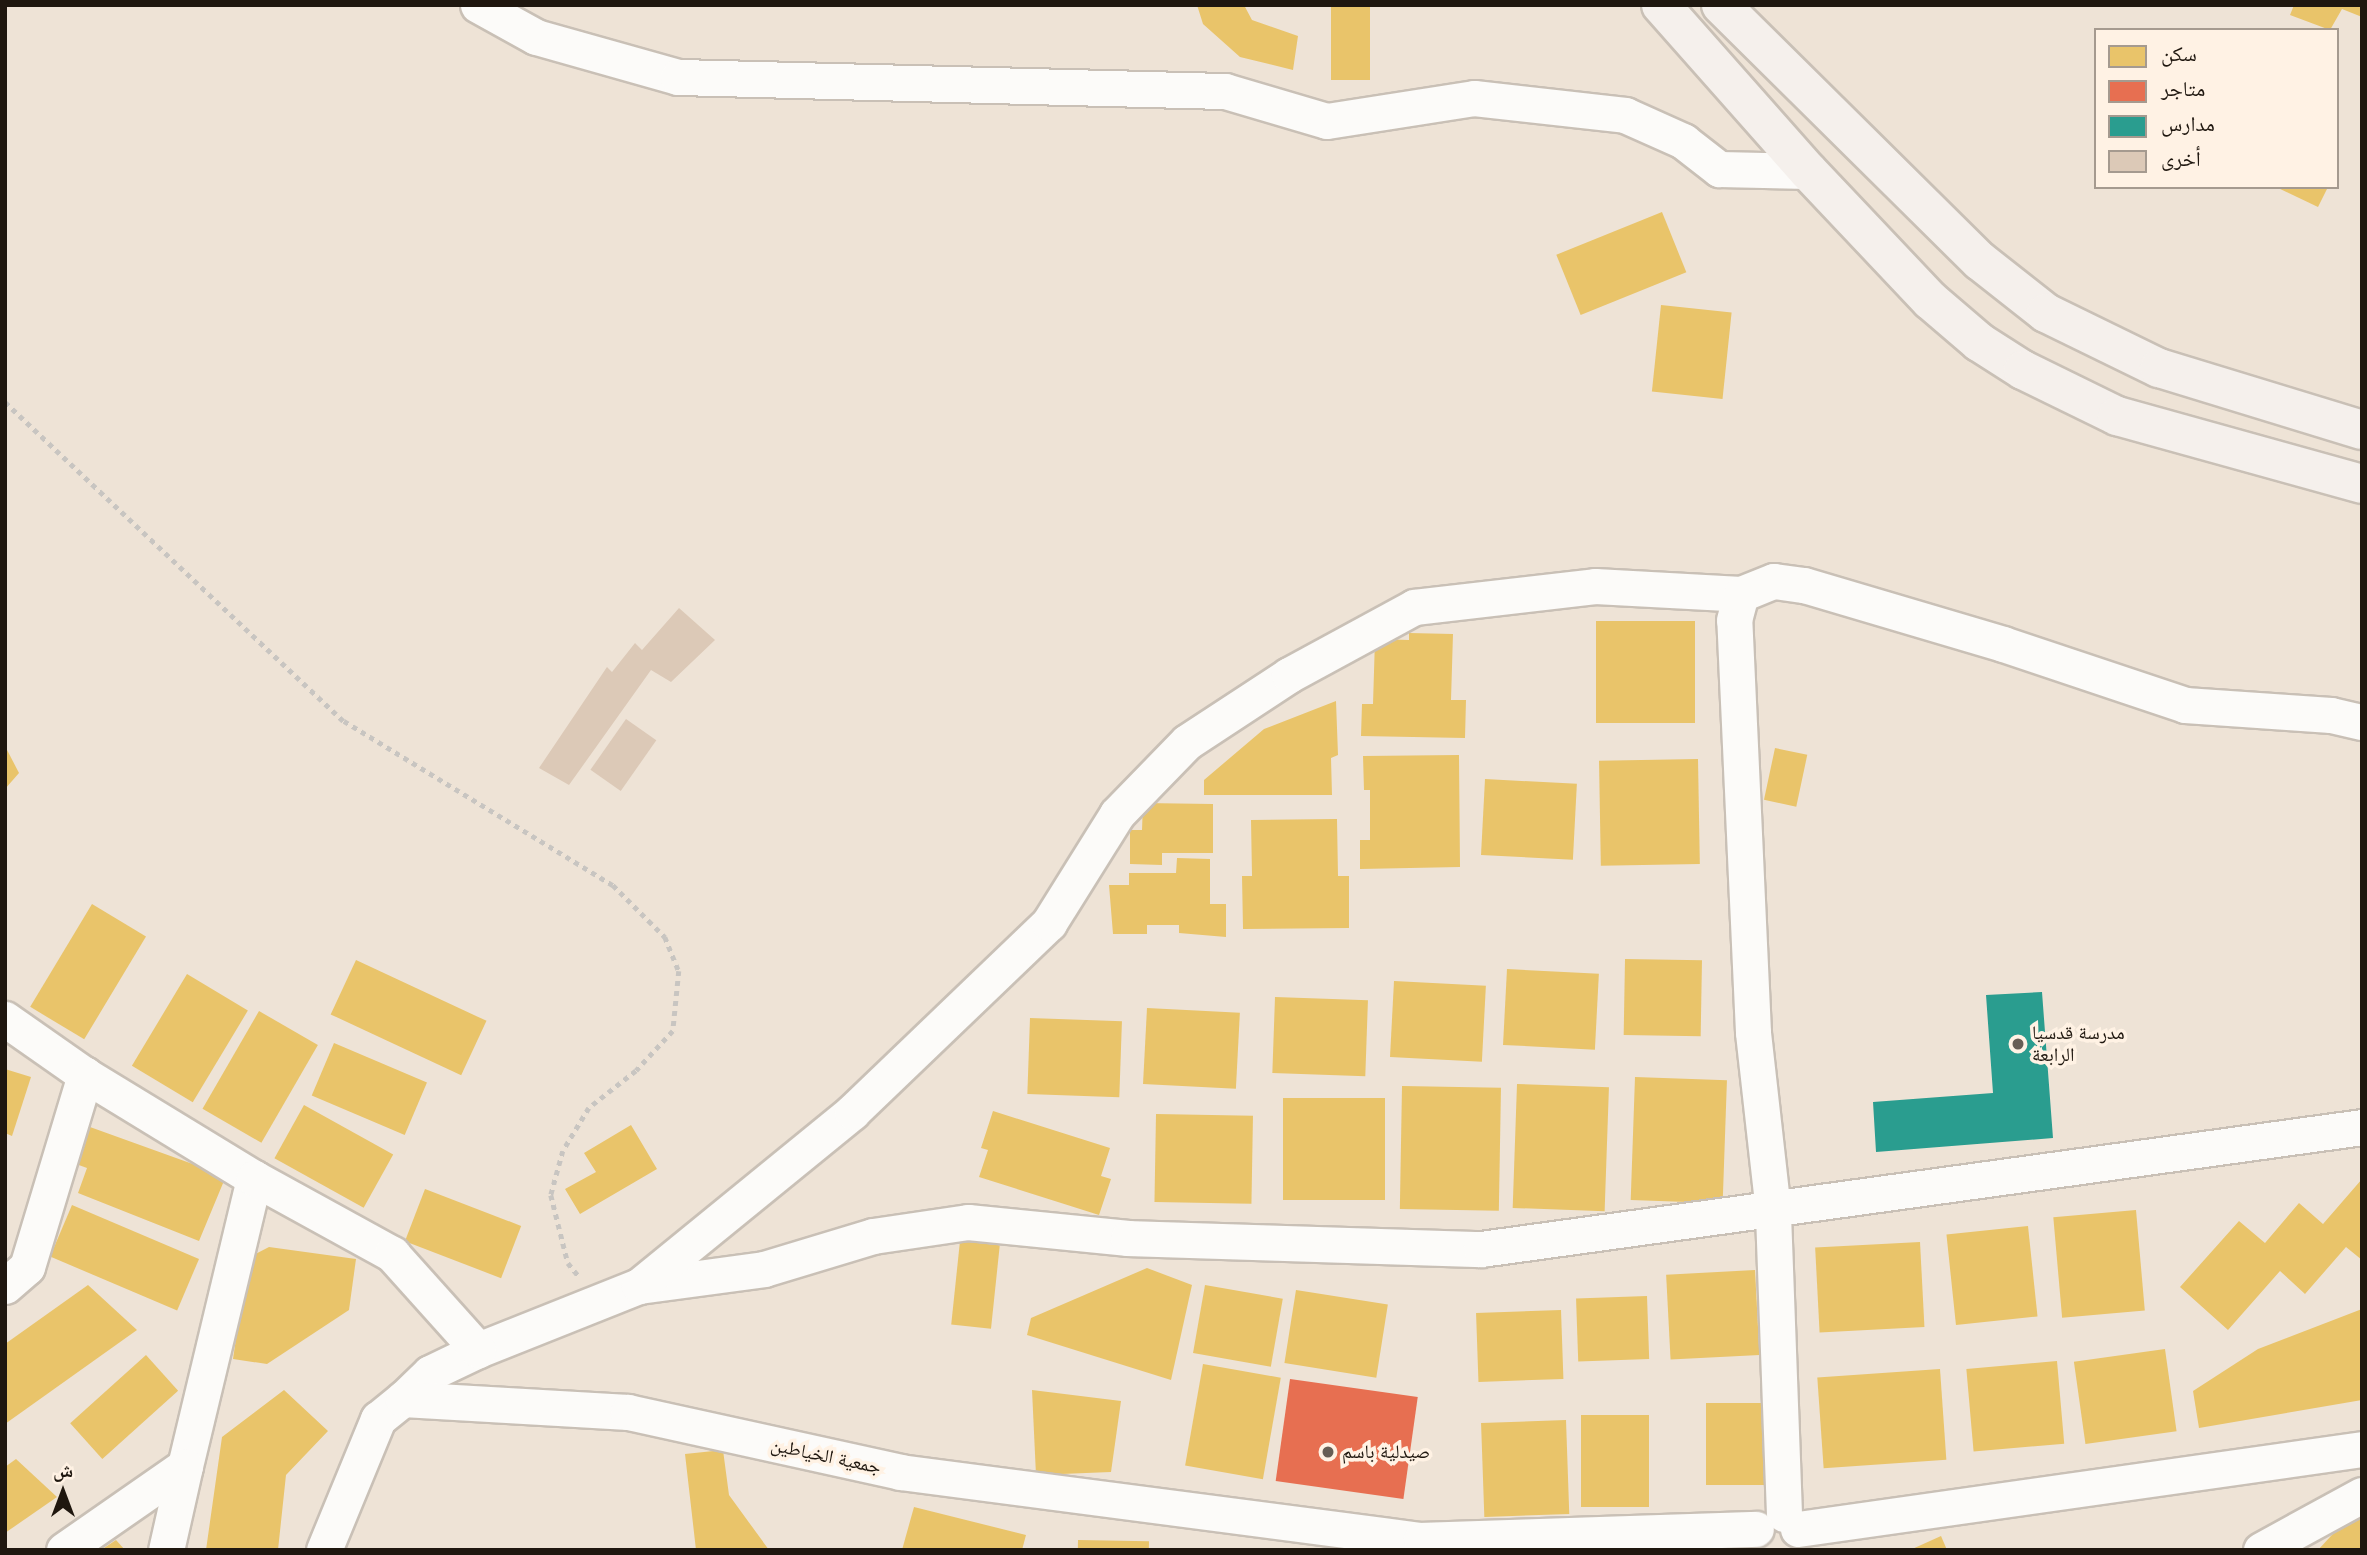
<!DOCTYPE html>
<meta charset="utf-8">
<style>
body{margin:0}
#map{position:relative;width:2367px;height:1555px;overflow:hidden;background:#eee3d6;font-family:"Libre Baskerville","Noto Naskh Arabic",serif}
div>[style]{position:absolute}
.homes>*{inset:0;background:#e9c46a;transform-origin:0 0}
.shops>*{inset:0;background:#e76f51;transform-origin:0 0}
.schools>*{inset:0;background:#2a9d8f}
.building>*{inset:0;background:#dcc9b7;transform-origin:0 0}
.path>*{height:4.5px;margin-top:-2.25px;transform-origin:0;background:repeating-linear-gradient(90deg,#c8c5c1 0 5px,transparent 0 10px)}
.roads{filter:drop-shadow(2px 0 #c9c0b6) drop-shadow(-2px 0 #c9c0b6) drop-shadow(0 2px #c9c0b6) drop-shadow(0 -2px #c9c0b6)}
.street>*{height:35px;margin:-17.5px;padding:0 17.5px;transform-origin:17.5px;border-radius:17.5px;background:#fcfbf9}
.primary>*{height:38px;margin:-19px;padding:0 19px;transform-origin:19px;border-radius:19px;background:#f5f0ec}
.dots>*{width:19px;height:19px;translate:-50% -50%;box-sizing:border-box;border:4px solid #fff2e4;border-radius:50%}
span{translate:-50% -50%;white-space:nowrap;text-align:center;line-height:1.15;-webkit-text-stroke:7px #fff2e4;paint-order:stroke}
.poi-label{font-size:19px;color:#1f170f}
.left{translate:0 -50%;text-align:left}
.street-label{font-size:19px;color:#1f170f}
.frame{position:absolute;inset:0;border:7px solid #1f170f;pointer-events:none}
.legend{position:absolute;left:2094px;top:28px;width:245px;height:161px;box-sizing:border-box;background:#fff2e4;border:2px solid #a59a8f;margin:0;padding:9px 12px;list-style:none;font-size:21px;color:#1f170f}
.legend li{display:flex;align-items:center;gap:14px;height:35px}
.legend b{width:35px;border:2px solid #a59a8f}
.north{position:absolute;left:28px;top:1457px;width:70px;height:70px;-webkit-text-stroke:5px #fff2e4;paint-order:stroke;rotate:0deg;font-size:19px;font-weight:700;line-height:28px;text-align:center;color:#1f170f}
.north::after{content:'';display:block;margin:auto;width:24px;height:32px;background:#1f170f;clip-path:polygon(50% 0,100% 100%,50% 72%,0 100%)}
</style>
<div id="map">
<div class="homes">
<i style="clip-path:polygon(1197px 5px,1244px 5px,1252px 20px,1298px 36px,1293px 70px,1240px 57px,1203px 24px)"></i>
<i style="left:1331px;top:5px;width:39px;height:75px"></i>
<i style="clip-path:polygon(2294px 5px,2362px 5px,2362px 17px,2342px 9px,2330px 30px,2290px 15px)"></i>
<i style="clip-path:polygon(2276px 187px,2328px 187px,2318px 207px)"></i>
<i style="left:1662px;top:212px;width:65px;height:114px;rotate:68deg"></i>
<i style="left:1661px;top:305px;width:71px;height:87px;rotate:6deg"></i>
<i style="left:1596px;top:621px;width:99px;height:102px"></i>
<i style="clip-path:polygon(1409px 633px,1453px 634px,1451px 700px,1466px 700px,1465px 738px,1361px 736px,1362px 704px,1373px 704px,1375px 639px,1409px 640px)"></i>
<i style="clip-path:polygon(1336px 701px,1338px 755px,1331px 758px,1332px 795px,1204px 795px,1204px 780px,1264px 729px)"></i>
<i style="clip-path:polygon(5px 746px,19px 773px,5px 789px)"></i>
<i style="left:1775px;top:748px;width:33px;height:53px;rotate:12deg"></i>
<i style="clip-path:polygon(1459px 755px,1460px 867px,1360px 869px,1360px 840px,1370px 840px,1370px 790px,1364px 790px,1363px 756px)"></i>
<i style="left:1698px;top:759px;width:105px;height:99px;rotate:89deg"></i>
<i style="left:1485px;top:779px;width:92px;height:76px;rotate:3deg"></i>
<i style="clip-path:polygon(1143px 803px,1213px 804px,1213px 853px,1162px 853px,1162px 865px,1130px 864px,1130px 830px,1142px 830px)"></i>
<i style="clip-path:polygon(1337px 819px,1338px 876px,1349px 876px,1349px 928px,1243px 929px,1242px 876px,1252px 876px,1251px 820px)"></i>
<i style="clip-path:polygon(1177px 858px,1210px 859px,1210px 904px,1226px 904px,1226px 937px,1179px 933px,1179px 925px,1147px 925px,1147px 934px,1113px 934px,1109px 885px,1129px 885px,1129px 873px,1176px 873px)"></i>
<i style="left:92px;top:904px;width:63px;height:120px;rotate:31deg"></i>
<i style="left:1625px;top:959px;width:77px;height:76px;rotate:1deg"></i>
<i style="left:356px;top:960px;width:144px;height:60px;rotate:25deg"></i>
<i style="left:1507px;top:969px;width:92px;height:76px;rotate:3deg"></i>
<i style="left:187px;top:974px;width:71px;height:107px;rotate:31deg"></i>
<i style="left:1394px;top:981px;width:92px;height:76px;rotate:3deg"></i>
<i style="left:1275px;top:997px;width:93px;height:76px;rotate:2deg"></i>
<i style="left:1147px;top:1008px;width:93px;height:76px;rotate:3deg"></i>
<i style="left:259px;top:1011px;width:68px;height:113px;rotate:30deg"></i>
<i style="left:1030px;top:1018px;width:92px;height:76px;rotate:2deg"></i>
<i style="left:334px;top:1043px;width:101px;height:57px;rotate:23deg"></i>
<i style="clip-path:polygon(5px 1069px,31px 1077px,12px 1136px,5px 1133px)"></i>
<i style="left:1635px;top:1077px;width:92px;height:123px;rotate:2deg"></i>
<i style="left:1517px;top:1084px;width:92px;height:124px;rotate:2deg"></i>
<i style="left:1402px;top:1086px;width:99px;height:123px;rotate:1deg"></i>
<i style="left:1283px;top:1098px;width:102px;height:102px"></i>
<i style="left:304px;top:1105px;width:102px;height:61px;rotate:29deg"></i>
<i style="clip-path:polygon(993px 1111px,1110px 1148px,1101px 1176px,1111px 1179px,1099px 1215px,979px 1177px,988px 1150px,981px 1148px)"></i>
<i style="left:1156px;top:1114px;width:97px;height:88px;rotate:1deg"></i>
<i style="clip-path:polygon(631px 1125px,657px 1169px,580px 1214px,565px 1189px,596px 1172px,584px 1153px)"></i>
<i style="clip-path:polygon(90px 1127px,226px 1176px,199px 1241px,78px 1193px,87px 1168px,76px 1164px)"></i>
<i style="clip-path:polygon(2362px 1179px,2362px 1260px,2346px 1247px,2305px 1294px,2280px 1271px,2228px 1330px,2180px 1287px,2239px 1221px,2265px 1243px,2299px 1203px,2323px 1224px)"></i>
<i style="left:425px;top:1189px;width:103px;height:56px;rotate:21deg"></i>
<i style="left:72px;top:1205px;width:138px;height:56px;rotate:23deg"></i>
<i style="left:2136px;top:1210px;width:101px;height:83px;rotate:85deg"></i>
<i style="left:2028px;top:1226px;width:91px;height:82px;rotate:84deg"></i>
<i style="left:960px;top:1241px;width:40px;height:84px;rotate:6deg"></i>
<i style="left:1920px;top:1242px;width:85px;height:105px;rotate:87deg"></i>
<i style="clip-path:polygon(269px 1247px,356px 1259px,349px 1310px,267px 1364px,233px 1359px,248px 1258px)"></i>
<i style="clip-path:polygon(1147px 1268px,1192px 1285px,1171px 1380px,1027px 1335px,1031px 1318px)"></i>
<i style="left:1755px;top:1270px;width:85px;height:89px;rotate:87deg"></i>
<i style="clip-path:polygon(88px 1285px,137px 1330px,5px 1424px,5px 1344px)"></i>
<i style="left:1205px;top:1285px;width:79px;height:69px;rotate:10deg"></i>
<i style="left:1296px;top:1290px;width:93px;height:74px;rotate:9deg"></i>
<i style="left:1647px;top:1296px;width:63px;height:71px;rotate:88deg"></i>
<i style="clip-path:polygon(2362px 1309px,2362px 1400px,2199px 1428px,2193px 1391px,2258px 1349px)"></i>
<i style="left:1561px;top:1310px;width:69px;height:85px;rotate:88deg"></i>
<i style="left:2165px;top:1349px;width:83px;height:92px;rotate:82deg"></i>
<i style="left:146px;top:1355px;width:48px;height:102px;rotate:48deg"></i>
<i style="left:2057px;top:1361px;width:83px;height:91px;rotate:85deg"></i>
<i style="left:1203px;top:1364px;width:79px;height:103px;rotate:10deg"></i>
<i style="left:1940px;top:1369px;width:91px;height:123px;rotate:86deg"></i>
<i style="clip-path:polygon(284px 1390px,328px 1431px,286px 1475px,278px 1550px,206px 1550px,222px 1437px)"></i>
<i style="clip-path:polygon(1032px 1390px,1121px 1401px,1111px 1472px,1036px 1475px)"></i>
<i style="left:1706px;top:1403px;width:66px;height:82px"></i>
<i style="left:1581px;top:1415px;width:68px;height:92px"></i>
<i style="left:1566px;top:1420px;width:94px;height:85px;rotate:88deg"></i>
<i style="clip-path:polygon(723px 1450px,729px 1495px,769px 1550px,696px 1550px,685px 1454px)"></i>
<i style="clip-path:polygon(16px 1459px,57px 1497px,5px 1533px,5px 1467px)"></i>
<i style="clip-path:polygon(914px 1507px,1026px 1535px,1022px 1550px,902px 1550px)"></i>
<i style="clip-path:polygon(2355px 1510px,2362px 1517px,2362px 1550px,2318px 1550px)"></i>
<i style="clip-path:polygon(1941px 1536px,1947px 1550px,1910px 1550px)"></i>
<i style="clip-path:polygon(116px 1540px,125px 1550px,101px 1550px)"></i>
<i style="left:1078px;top:1540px;width:71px;height:10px;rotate:1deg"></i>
</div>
<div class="shops">
<i style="left:1290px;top:1379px;width:129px;height:103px;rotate:8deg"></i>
</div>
<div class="schools">
<i style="clip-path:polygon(2042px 992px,2053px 1138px,1876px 1152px,1873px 1102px,1993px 1093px,1986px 995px)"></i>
</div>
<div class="building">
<i style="clip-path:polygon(679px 608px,715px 640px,671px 682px,651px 670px,569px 785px,539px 768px,607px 667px,612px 672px,635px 643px,642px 650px)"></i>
<i style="left:626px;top:719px;width:37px;height:62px;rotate:35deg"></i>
</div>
<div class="path">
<i style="left:5px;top:402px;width:465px;rotate:43.3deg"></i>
<i style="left:344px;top:721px;width:315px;rotate:31.4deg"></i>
<i style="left:613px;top:885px;width:74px;rotate:45deg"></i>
<i style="left:665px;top:937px;width:37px;rotate:68deg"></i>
<i style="left:679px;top:971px;width:60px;rotate:95.7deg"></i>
<i style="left:673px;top:1031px;width:54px;rotate:132.8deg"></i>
<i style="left:636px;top:1071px;width:60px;rotate:141.8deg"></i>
<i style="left:589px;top:1108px;width:50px;rotate:121.2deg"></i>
<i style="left:563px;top:1151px;width:46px;rotate:105.3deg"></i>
<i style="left:551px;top:1195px;width:70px;rotate:76deg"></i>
<i style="left:568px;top:1263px;width:19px;rotate:51deg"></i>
</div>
<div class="roads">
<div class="street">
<i style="left:478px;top:5px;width:66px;rotate:28.9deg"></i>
<i style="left:536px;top:37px;width:148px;rotate:15.7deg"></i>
<i style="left:678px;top:77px;width:547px;rotate:1.47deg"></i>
<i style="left:1225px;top:91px;width:106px;rotate:16.4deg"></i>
<i style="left:1327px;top:121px;width:149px;rotate:-8.9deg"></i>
<i style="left:1474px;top:98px;width:152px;rotate:6.4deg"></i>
<i style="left:1625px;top:115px;width:64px;rotate:24.1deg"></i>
<i style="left:1683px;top:141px;width:46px;rotate:37.9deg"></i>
<i style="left:1719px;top:169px;width:89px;rotate:1.3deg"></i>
<i style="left:5px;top:1019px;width:98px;rotate:35deg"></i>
<i style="left:85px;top:1075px;width:198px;rotate:31.4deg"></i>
<i style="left:5px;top:1286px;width:29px;rotate:-41deg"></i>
<i style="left:27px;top:1267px;width:201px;rotate:-73.2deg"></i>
<i style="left:639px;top:1286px;width:126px;rotate:-7.7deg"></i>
<i style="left:764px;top:1269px;width:114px;rotate:-16.8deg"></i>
<i style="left:873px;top:1236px;width:96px;rotate:-8.4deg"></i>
<i style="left:968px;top:1222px;width:161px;rotate:5.7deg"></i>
<i style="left:1128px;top:1238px;width:353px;rotate:1.8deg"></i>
<i style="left:1481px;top:1249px;width:889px;rotate:-7.88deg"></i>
<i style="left:403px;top:1399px;width:37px;rotate:-44deg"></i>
<i style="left:430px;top:1373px;width:53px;rotate:-25.6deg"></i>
<i style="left:478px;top:1350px;width:173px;rotate:-21.7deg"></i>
<i style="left:639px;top:1286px;width:275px;rotate:-39.2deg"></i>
<i style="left:852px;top:1112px;width:273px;rotate:-43.8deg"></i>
<i style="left:1049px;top:923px;width:128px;rotate:-58deg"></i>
<i style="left:1117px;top:814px;width:100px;rotate:-45.8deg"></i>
<i style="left:1187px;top:742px;width:122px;rotate:-33.3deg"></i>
<i style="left:1289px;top:675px;width:142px;rotate:-28.5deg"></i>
<i style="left:1414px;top:607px;width:182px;rotate:-6.6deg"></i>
<i style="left:1595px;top:586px;width:146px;rotate:3.1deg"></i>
<i style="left:185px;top:1466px;width:296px;rotate:-76.5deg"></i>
<i style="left:254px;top:1178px;width:158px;rotate:28.8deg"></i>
<i style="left:392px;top:1254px;width:129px;rotate:48.1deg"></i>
<i style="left:1784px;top:1514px;width:303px;rotate:-92.1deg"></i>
<i style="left:1773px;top:1211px;width:180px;rotate:-96.4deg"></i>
<i style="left:1753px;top:1032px;width:412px;rotate:-92.6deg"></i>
<i style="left:1734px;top:620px;width:27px;rotate:-75deg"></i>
<i style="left:1741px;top:594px;width:35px;rotate:-22deg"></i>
<i style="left:1774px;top:581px;width:30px;rotate:8deg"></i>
<i style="left:1804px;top:585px;width:208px;rotate:16.5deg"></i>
<i style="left:2003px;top:644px;width:192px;rotate:18.5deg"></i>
<i style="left:2185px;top:705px;width:146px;rotate:3.9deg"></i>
<i style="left:2331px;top:715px;width:32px;rotate:13deg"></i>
<i style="left:1798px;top:1529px;width:570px;rotate:-8.07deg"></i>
<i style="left:64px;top:1550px;width:147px;rotate:-34.8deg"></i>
<i style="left:185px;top:1466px;width:86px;rotate:102.7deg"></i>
<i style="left:324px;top:1550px;width:142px;rotate:-67.6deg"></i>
<i style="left:378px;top:1419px;width:32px;rotate:-39deg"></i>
<i style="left:403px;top:1399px;width:225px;rotate:3.3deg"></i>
<i style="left:628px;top:1412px;width:279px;rotate:12.4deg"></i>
<i style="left:900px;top:1472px;width:525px;rotate:7.44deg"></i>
<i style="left:1411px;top:1550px;width:14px;rotate:-45deg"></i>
<i style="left:1421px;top:1540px;width:335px;rotate:-1.9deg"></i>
<i style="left:2261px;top:1550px;width:115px;rotate:-28.6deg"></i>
</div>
<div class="primary">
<i style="left:1661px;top:5px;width:222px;rotate:48.5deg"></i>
<i style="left:1808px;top:171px;width:178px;rotate:46.6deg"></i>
<i style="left:1930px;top:300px;width:65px;rotate:40.6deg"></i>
<i style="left:1979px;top:342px;width:52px;rotate:32.5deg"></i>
<i style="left:2023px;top:370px;width:105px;rotate:26.1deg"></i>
<i style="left:2117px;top:416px;width:254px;rotate:15.5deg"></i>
<i style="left:1721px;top:5px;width:364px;rotate:44.7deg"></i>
<i style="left:1980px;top:261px;width:84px;rotate:38.2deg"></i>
<i style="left:2046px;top:313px;width:126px;rotate:26deg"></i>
<i style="left:2159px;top:368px;width:212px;rotate:17deg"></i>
</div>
</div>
<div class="dots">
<i style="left:2018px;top:1044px;background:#675e55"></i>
<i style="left:1328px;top:1452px;background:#675e55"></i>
</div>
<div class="poi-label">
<span class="left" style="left:2032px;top:1044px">مدرسة قدسيا<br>الرابعة</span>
<span class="left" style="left:1342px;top:1452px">صيدلية باسم</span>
</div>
<div class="street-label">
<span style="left:826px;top:1456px;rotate:12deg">جمعية الخياطين</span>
</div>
<div class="frame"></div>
<ul class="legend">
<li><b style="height:19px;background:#e9c46a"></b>سكن</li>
<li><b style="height:19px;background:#e76f51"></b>متاجر</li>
<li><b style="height:19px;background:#2a9d8f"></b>مدارس</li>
<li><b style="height:19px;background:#dcc9b7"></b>أخرى</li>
</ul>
<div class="north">ش</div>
</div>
